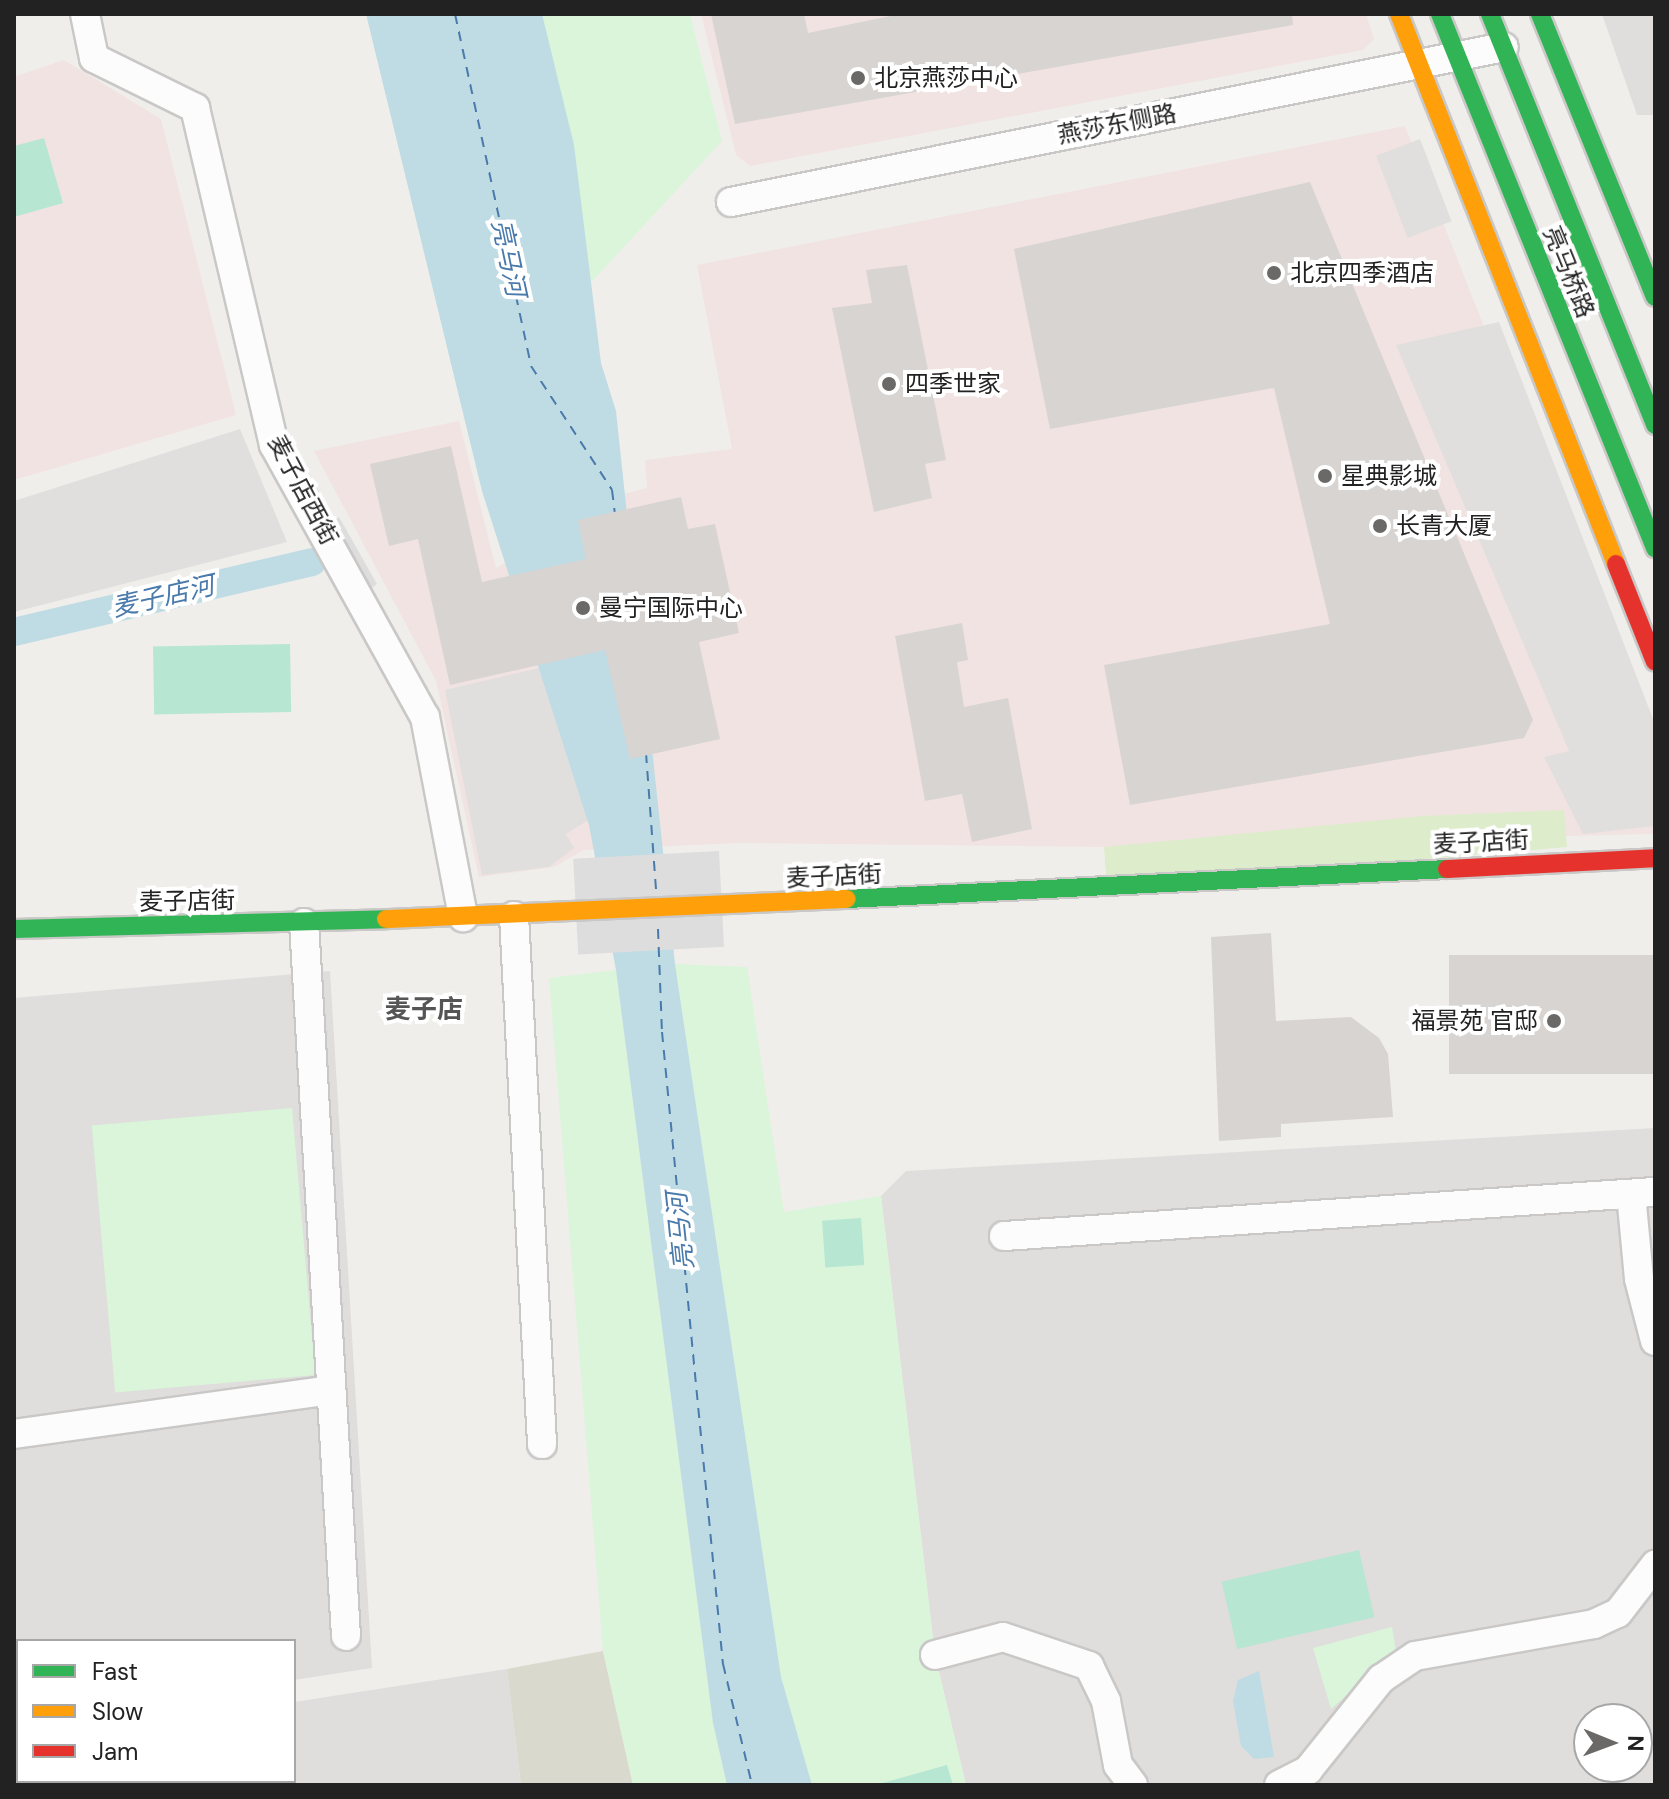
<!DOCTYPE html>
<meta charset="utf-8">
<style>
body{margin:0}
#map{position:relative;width:1669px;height:1799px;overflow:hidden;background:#f0eeeb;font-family:"DM Sans","Noto Sans SC",sans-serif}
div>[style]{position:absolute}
.residential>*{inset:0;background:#dfdedc}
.commercial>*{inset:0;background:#f1e3e1}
.construction>*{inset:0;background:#d9d9cd}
.grass>*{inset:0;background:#ddeccb}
.park>*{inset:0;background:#daf5da;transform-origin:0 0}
.pitch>*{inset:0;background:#b7e6d2;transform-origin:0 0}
.parking>*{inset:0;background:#e0dfde;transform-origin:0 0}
.water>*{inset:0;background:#bfdbe3}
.pier>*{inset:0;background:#dedddd;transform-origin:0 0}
.canal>*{height:28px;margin:-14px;padding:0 14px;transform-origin:14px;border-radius:14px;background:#bfdbe3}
.ferry>*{height:2px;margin-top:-1px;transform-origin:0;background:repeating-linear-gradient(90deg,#4a7aab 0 10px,transparent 0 18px)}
.building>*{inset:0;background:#d7d4d2;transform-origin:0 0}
.roads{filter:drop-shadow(2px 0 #c9c8c7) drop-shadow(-2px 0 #c9c8c7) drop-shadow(0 2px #c9c8c7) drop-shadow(0 -2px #c9c8c7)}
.street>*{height:28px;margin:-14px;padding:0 14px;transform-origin:14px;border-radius:14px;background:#fdfcfc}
.fast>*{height:18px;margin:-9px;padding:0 9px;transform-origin:9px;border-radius:9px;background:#30b455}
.slow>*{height:18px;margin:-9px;padding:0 9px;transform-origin:9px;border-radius:9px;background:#ff9f0a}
.jam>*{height:18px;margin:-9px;padding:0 9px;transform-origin:9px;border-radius:9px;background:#e5322d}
.dots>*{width:22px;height:22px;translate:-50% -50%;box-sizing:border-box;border:4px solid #fff;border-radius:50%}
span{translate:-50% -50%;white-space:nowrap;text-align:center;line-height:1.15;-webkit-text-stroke:8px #fff;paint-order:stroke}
.poi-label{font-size:24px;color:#222}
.left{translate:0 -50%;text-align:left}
.right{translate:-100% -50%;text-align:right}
.street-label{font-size:24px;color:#222}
.water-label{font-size:26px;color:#4a7aab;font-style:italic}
.neighbourhood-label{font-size:26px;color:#555;font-weight:700}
.frame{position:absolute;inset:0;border:16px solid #222;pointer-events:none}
.legend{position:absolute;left:16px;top:1639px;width:280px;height:144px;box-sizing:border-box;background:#fff;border:2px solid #a7a7a7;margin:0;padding:10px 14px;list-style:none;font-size:24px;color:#222}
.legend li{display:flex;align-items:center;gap:16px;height:40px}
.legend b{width:40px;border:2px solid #a7a7a7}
.north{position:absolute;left:1573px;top:1703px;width:80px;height:80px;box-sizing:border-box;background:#fff;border:2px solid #a7a7a7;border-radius:50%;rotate:91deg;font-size:22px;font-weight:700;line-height:32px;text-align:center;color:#222}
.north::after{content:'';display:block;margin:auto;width:28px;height:36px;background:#6a6968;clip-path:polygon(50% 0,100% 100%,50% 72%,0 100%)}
</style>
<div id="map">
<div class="residential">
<i style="clip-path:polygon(1602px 14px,1655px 14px,1655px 115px,1637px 115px)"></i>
<i style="clip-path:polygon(330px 971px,372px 1668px,294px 1680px,294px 1641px,18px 1641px,14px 1725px,14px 998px)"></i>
<i style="clip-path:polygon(evenodd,1655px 1128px,1655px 1785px,966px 1785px,935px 1655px,881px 1196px,906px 1171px,1655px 1128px,1589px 1719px,1637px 1719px,1637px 1767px,1589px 1767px,1589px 1719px)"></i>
<i style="clip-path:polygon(507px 1669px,521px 1785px,14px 1785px,18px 1748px,18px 1781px,294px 1781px,294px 1702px)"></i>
</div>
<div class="commercial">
<i style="clip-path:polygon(701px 14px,1366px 14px,1374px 39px,1363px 50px,750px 166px,736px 155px)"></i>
<i style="clip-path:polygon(64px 60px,161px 119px,236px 415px,14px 480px,14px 77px)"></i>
<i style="clip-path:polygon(1405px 126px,1655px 761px,1655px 834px,1104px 847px,738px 843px,584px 850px,554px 867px,479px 877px,436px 681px,314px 451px,459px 421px,496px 568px,529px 549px,532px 517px,647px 488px,645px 460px,732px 449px,697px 265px)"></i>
</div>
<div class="construction">
<i style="clip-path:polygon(603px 1651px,633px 1785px,521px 1785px,507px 1669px)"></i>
</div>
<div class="grass">
<i style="clip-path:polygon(1564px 810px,1567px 847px,1107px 886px,1104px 847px,1423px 816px)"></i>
</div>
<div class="park">
<i style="clip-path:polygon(537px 14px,690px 14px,722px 141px,584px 290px)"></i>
<i style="clip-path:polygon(675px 964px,747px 967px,784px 1212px,881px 1196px,935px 1655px,966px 1785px,812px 1785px,781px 1677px)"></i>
<i style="clip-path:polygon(616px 970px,713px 1723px,727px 1785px,633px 1785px,603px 1651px,549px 978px)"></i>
<i style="left:292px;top:1108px;width:268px;height:201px;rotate:85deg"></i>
<i style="clip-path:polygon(1392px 1627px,1396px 1651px,1331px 1709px,1313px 1648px)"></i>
</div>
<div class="pitch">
<i style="clip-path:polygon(44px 138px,63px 203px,14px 217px,14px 146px)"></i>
<i style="left:290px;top:644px;width:68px;height:137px;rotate:89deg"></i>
<i style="left:861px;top:1218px;width:47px;height:39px;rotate:86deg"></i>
<i style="left:1359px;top:1550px;width:69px;height:141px;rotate:77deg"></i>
<i style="clip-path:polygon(947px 1765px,953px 1785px,879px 1785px,879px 1784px)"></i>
</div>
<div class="parking">
<i style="left:1420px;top:139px;width:88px;height:47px;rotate:69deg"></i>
<i style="clip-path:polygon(1499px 322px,1655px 724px,1655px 826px,1583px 834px,1544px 757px,1569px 751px,1396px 345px)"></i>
<i style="clip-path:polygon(240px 429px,287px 542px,14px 612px,14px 501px)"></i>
<i style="clip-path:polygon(569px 661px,601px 812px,566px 834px,574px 848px,549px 867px,482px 875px,445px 690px)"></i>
</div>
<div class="water">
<i style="clip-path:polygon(366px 14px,542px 14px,574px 145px,601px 363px,616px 411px,675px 964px,781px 1677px,812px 1785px,727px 1785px,713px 1723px,616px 970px,589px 825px,482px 491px)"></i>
<i style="clip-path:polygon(1259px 1671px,1274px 1757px,1254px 1759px,1241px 1746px,1233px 1701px,1238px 1680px)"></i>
</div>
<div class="pier">
<i style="clip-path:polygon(339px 517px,377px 584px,346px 608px,308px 537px)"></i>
<i style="left:719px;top:851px;width:96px;height:146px;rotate:87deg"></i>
</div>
<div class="canal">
<i style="left:14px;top:632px;width:306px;rotate:-13.2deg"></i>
</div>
<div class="ferry">
<i style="left:455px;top:14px;width:360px;rotate:77.8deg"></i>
<i style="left:531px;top:366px;width:148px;rotate:56.8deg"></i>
<i style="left:612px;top:490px;width:23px;rotate:83deg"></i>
<i style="left:646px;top:753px;width:137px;rotate:85.8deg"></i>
<i style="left:658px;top:929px;width:103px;rotate:87.8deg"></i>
<i style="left:662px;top:1032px;width:635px;rotate:84.49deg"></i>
<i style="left:723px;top:1664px;width:124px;rotate:76.5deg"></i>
</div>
<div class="building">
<i style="clip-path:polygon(711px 14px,804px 14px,808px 33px,900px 14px,1292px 14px,1293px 25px,735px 124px)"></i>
<i style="clip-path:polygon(1310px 182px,1533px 720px,1524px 738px,1130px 805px,1104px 665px,1330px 624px,1274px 388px,1050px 429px,1014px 249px)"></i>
<i style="clip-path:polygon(907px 265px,946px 460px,925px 464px,932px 498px,874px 512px,832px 308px,872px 303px,866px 270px)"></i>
<i style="clip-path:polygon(451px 446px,482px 582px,586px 559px,578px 520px,681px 497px,688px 529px,715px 524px,739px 633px,699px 642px,720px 739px,630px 759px,605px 650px,450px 685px,418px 539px,389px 546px,370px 464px)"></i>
<i style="clip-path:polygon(962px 623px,968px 660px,957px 662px,964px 707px,1008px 698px,1032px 829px,972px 842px,962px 794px,925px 801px,895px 636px)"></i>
<i style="clip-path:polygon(1271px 933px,1276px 1021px,1351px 1017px,1379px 1038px,1388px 1054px,1393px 1117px,1281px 1124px,1281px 1137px,1219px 1141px,1211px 937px)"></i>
<i style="left:1655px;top:955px;width:119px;height:206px;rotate:90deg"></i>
</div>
<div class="roads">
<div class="street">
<i style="left:85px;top:14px;width:45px;rotate:78.4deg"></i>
<i style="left:94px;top:58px;width:113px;rotate:26.3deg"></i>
<i style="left:195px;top:108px;width:346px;rotate:76.8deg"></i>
<i style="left:274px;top:445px;width:311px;rotate:61deg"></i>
<i style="left:425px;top:717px;width:204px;rotate:79.2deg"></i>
<i style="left:731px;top:202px;width:788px;rotate:-11.34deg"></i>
<i style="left:514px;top:916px;width:529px;rotate:86.96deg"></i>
<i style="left:304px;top:923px;width:714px;rotate:86.63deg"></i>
<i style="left:1631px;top:1194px;width:85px;rotate:84.6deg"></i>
<i style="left:1639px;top:1279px;width:64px;rotate:75.5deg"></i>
<i style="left:1004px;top:1236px;width:652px;rotate:-3.87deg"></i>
<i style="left:14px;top:1434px;width:320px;rotate:-7.9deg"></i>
<i style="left:935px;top:1655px;width:70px;rotate:-14.8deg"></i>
<i style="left:1003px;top:1637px;width:91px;rotate:18.6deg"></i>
<i style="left:1089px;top:1666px;width:39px;rotate:64deg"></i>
<i style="left:1106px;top:1701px;width:65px;rotate:79.4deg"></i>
<i style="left:1118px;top:1765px;width:25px;rotate:53deg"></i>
<i style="left:1279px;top:1785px;width:33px;rotate:-27deg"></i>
<i style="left:1308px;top:1770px;width:117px;rotate:-51.3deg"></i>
<i style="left:1381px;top:1679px;width:41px;rotate:-34.1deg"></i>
<i style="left:1415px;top:1656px;width:182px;rotate:-10.1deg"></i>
<i style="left:1594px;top:1624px;width:26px;rotate:-25deg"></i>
<i style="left:1618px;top:1613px;width:61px;rotate:-52.4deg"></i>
</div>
<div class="fast">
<i style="left:1440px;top:14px;width:576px;rotate:68.07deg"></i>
<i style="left:1490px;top:14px;width:443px;rotate:68.1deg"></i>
<i style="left:1540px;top:14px;width:305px;rotate:67.9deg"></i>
<i style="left:847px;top:899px;width:601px;rotate:-2.86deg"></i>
<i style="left:14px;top:929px;width:372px;rotate:-1.5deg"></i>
</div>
<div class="slow">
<i style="left:1399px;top:14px;width:591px;rotate:68.47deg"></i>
<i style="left:386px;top:919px;width:461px;rotate:-2.5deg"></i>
</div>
<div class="jam">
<i style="left:1616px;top:564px;width:105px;rotate:68.3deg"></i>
<i style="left:1447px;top:869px;width:208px;rotate:-3deg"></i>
</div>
</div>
<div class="dots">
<i style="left:858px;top:78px;background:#6a6968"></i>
<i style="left:1274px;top:273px;background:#6a6968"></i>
<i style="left:889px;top:384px;background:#6a6968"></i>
<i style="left:1325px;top:476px;background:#6a6968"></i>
<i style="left:1380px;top:526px;background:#6a6968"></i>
<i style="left:583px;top:608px;background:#6a6968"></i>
<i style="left:1554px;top:1021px;background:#6a6968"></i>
</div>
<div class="poi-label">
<span class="left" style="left:874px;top:78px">北京燕莎中心</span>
<span class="left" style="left:1290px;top:273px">北京四季酒店</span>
<span class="left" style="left:905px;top:384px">四季世家</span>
<span class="left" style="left:1341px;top:476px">星典影城</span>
<span class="left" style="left:1396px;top:526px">长青大厦</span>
<span class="left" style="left:599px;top:608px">曼宁国际中心</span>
<span class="right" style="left:1538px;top:1021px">福景苑 官邸</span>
</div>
<div class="street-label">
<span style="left:1117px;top:124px;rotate:-11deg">燕莎东侧路</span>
<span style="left:1569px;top:272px;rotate:68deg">亮马桥路</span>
<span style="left:303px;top:490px;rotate:62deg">麦子店西街</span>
<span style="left:1481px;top:842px;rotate:-3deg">麦子店街</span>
<span style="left:834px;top:876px;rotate:-3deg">麦子店街</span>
<span style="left:187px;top:901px;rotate:-1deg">麦子店街</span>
</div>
<div class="water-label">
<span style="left:508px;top:258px;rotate:78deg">亮马河</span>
<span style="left:163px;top:597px;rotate:-13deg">麦子店河</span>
<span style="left:681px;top:1231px;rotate:-96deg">亮马河</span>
</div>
<div class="neighbourhood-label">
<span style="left:424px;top:1010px">麦子店</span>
</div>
<div class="frame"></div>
<ul class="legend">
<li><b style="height:10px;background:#30b455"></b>Fast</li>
<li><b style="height:10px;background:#ff9f0a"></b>Slow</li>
<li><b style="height:10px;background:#e5322d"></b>Jam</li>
</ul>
<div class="north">N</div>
</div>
